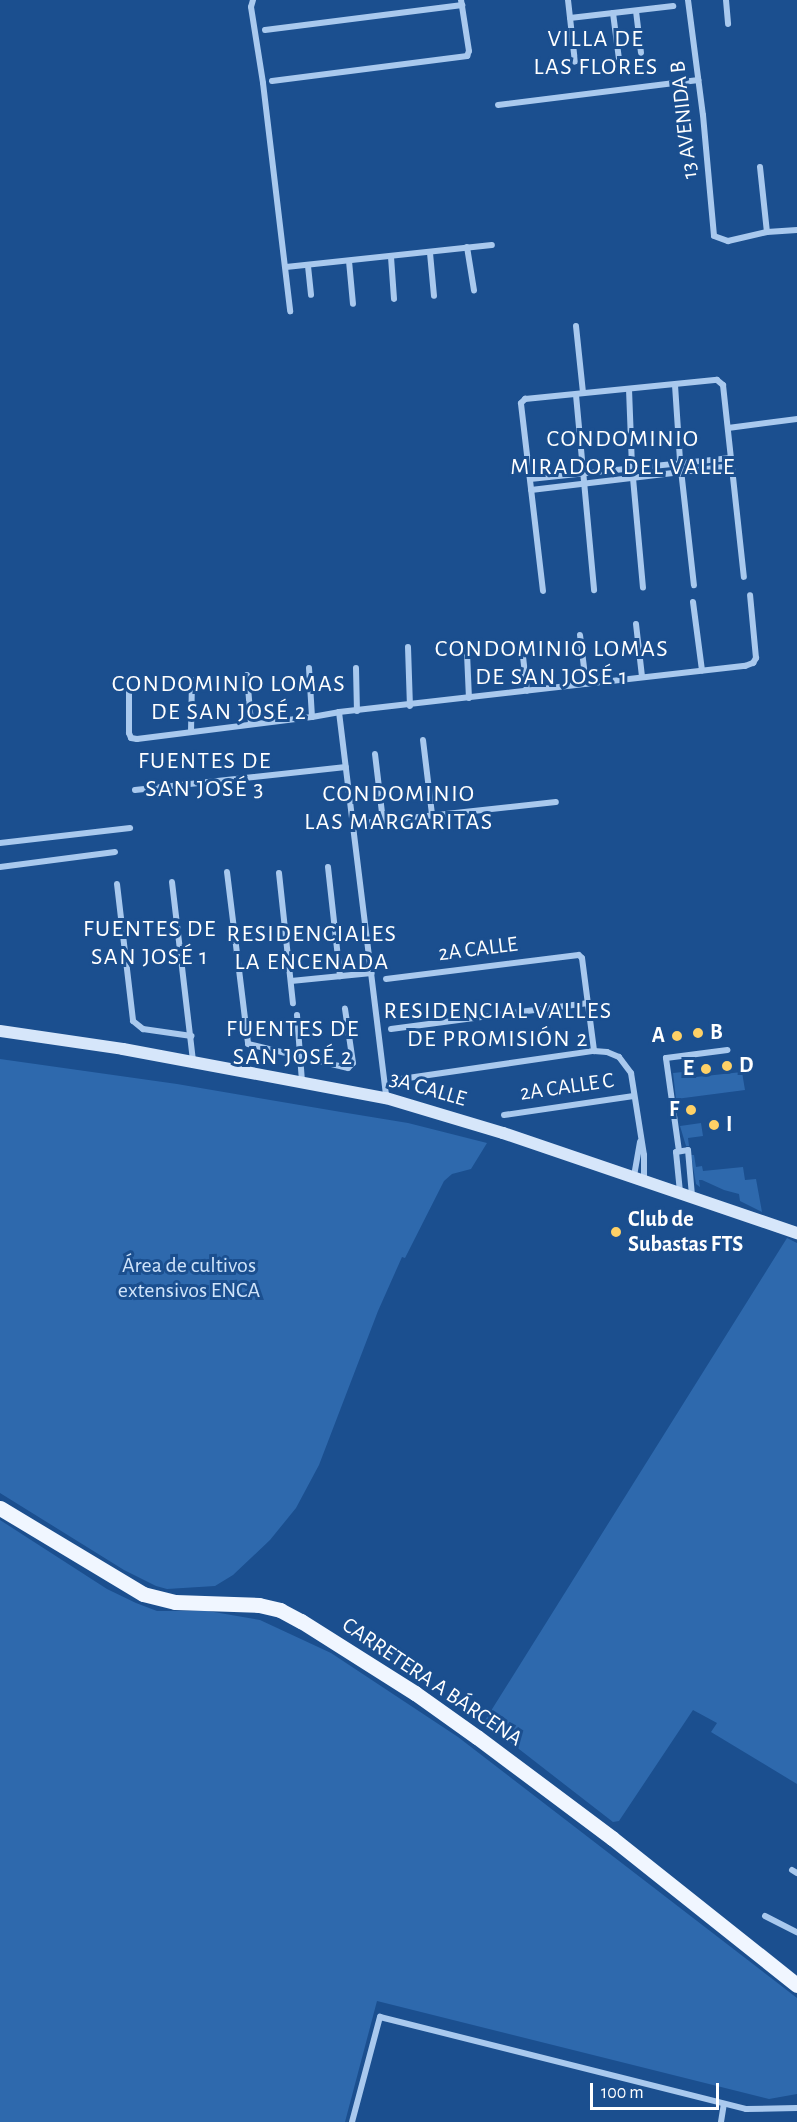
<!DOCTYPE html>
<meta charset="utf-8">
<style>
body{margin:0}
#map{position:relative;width:797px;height:2122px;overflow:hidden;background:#1b4f8f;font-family:"Alegreya Sans",sans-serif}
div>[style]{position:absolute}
.green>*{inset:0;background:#2e69ad}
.street>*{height:6px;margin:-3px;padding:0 3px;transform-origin:3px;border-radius:3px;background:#a9c9ee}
.secondary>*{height:12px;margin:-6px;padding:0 6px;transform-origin:6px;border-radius:6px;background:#d6e6fa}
.primary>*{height:15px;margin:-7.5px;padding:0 7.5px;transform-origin:7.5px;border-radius:7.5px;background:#f0f6ff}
.dots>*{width:16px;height:16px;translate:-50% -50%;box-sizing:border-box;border:3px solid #1b4f8f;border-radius:50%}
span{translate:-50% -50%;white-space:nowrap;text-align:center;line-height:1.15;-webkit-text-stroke:6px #1b4f8f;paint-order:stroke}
.street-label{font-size:22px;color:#fff}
.poi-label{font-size:22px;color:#fff;font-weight:700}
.left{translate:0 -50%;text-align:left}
.right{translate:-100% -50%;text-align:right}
.park-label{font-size:22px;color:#cfe3fa}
.neighbourhood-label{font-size:24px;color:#fff;letter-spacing:1.5px}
.scale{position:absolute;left:590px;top:2083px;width:129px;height:27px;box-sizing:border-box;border:3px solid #fff;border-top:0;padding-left:8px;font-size:18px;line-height:21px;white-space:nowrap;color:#fff;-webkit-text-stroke:4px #1b4f8f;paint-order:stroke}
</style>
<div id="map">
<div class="green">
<i style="clip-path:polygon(0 1059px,177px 1084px,341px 1112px,408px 1123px,487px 1143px,471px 1169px,452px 1174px,444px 1181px,405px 1258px,402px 1257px,378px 1311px,319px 1465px,296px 1508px,270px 1540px,233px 1575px,215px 1586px,167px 1589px,156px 1586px,124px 1570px,0 1493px)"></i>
<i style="clip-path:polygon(692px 1071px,696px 1077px,742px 1072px,745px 1090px,676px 1099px,673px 1073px)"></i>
<i style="clip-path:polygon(701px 1123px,703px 1136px,688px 1138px,689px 1146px,686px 1146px,680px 1126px)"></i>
<i style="clip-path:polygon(691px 1155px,694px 1155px,696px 1167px,702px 1166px,703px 1171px,743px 1167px,745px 1180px,756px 1179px,762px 1212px,740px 1201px,739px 1194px,724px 1190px,702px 1180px,699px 1180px,700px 1187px,696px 1184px)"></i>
<i style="clip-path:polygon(787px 1238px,797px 1243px,797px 1784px,711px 1732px,717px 1723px,693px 1710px,619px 1821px,613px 1822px,484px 1722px)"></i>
<i style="clip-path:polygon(0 1520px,107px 1589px,136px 1603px,157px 1611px,208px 1611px,260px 1620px,331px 1653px,458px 1737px,797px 1998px,797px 2094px,769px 2099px,377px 2001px,345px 2122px,0 2122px)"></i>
</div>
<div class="street">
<i style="left:253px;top:0;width:7px;rotate:106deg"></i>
<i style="left:251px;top:7px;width:77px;rotate:81deg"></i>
<i style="left:263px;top:83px;width:230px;rotate:83.2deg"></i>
<i style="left:568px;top:0;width:62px;rotate:83.6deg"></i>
<i style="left:688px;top:0;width:116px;rotate:82.6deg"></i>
<i style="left:703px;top:115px;width:121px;rotate:84.8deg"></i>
<i style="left:714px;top:236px;width:15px;rotate:20deg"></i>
<i style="left:728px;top:241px;width:40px;rotate:-13deg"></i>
<i style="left:767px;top:232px;width:30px;rotate:-4deg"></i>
<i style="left:726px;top:0;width:24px;rotate:85deg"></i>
<i style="left:636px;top:11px;width:42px;rotate:83.2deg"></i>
<i style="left:613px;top:13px;width:46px;rotate:82.6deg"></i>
<i style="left:570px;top:18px;width:104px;rotate:-6.6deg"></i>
<i style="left:265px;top:30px;width:199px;rotate:-7.2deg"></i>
<i style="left:272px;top:81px;width:197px;rotate:-7.3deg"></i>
<i style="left:467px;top:56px;width:5px;rotate:-68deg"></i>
<i style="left:469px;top:51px;width:52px;rotate:-98.9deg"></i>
<i style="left:498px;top:105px;width:202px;rotate:-7.1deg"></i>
<i style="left:760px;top:167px;width:65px;rotate:83.9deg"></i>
<i style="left:467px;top:247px;width:44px;rotate:80.8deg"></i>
<i style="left:430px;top:253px;width:43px;rotate:84.7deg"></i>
<i style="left:391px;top:257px;width:42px;rotate:85.9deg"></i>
<i style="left:349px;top:261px;width:43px;rotate:84.7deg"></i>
<i style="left:308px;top:266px;width:29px;rotate:84deg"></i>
<i style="left:286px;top:267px;width:207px;rotate:-6.1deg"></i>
<i style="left:576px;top:326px;width:67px;rotate:84deg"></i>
<i style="left:675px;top:385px;width:76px;rotate:86.2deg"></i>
<i style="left:680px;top:461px;width:125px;rotate:83.6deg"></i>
<i style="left:629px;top:389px;width:78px;rotate:87.8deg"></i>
<i style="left:632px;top:467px;width:121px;rotate:84.8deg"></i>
<i style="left:576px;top:395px;width:196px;rotate:84.7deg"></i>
<i style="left:728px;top:428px;width:70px;rotate:-7.4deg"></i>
<i style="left:530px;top:479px;width:202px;rotate:-6deg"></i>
<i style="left:531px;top:490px;width:202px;rotate:-6.8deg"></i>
<i style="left:543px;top:591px;width:189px;rotate:-96.7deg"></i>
<i style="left:521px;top:403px;width:6px;rotate:-45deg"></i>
<i style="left:525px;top:399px;width:193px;rotate:-5.7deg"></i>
<i style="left:717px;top:380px;width:8px;rotate:40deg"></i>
<i style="left:723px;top:385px;width:193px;rotate:83.8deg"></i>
<i style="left:693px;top:602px;width:69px;rotate:82.5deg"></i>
<i style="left:636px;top:624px;width:53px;rotate:83.5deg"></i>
<i style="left:580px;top:635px;width:49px;rotate:83deg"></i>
<i style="left:408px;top:647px;width:59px;rotate:88.1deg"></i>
<i style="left:522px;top:648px;width:43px;rotate:83.4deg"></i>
<i style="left:467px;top:653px;width:45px;rotate:87.5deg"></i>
<i style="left:309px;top:668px;width:49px;rotate:86.5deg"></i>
<i style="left:356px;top:668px;width:43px;rotate:88.7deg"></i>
<i style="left:247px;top:675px;width:49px;rotate:85.3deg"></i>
<i style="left:129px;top:687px;width:46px;rotate:90deg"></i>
<i style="left:129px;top:733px;width:5px;rotate:68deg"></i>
<i style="left:131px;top:738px;width:6px;rotate:9deg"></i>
<i style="left:137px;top:739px;width:176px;rotate:-7.2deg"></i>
<i style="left:312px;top:717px;width:27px;rotate:-10deg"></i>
<i style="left:339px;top:712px;width:409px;rotate:-6.5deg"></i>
<i style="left:745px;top:666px;width:9px;rotate:-21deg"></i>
<i style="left:753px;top:663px;width:6px;rotate:-59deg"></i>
<i style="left:756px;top:658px;width:63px;rotate:-95.4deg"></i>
<i style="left:339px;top:712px;width:388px;rotate:83deg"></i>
<i style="left:191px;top:732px;width:52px;rotate:-88.9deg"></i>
<i style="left:423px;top:740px;width:75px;rotate:83.1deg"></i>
<i style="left:375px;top:754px;width:67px;rotate:83.2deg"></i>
<i style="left:135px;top:790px;width:212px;rotate:-6.2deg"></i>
<i style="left:354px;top:824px;width:203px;rotate:-6.2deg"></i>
<i style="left:0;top:843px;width:131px;rotate:-6.6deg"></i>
<i style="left:0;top:867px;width:116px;rotate:-7.4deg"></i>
<i style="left:328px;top:867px;width:110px;rotate:83.7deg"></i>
<i style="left:227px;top:872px;width:173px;rotate:83deg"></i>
<i style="left:248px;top:1044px;width:103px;rotate:13.5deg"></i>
<i style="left:348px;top:1068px;width:7px;rotate:-45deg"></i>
<i style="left:353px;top:1063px;width:55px;rotate:-98.4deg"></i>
<i style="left:279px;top:873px;width:131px;rotate:83.9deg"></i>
<i style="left:172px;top:882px;width:180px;rotate:83.3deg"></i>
<i style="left:117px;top:884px;width:138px;rotate:83.3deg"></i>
<i style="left:133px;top:1021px;width:13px;rotate:39deg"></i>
<i style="left:143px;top:1029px;width:49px;rotate:8.3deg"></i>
<i style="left:386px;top:979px;width:194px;rotate:-7.1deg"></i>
<i style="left:579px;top:955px;width:4px;rotate:45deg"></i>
<i style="left:582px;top:958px;width:94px;rotate:82.6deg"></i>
<i style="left:291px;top:981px;width:81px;rotate:-5.6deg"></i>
<i style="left:297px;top:1015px;width:66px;rotate:85.7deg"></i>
<i style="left:391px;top:1029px;width:199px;rotate:-7.5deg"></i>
<i style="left:401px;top:1079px;width:195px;rotate:-8.3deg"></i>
<i style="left:594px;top:1051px;width:13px;rotate:4deg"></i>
<i style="left:607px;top:1052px;width:13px;rotate:23deg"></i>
<i style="left:619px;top:1057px;width:20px;rotate:53deg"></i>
<i style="left:631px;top:1073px;width:83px;rotate:81deg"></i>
<i style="left:644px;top:1155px;width:25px;rotate:90deg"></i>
<i style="left:504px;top:1115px;width:131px;rotate:-8.3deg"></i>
<i style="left:679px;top:1151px;width:94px;rotate:-98deg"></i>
<i style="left:666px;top:1058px;width:62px;rotate:-7.5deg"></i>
<i style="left:634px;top:1176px;width:35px;rotate:-80deg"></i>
<i style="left:680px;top:1192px;width:40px;rotate:-95.7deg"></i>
<i style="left:676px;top:1152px;width:12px;rotate:-9deg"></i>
<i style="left:688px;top:1150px;width:46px;rotate:85deg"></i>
<i style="left:792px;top:1870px;width:6px;rotate:31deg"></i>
<i style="left:765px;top:1916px;width:36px;rotate:27deg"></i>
<i style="left:352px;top:2122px;width:109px;rotate:-75.1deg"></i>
<i style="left:380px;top:2017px;width:377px;rotate:14.1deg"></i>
<i style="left:746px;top:2109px;width:51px;rotate:-1.1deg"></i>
<i style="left:721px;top:2122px;width:18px;rotate:-81deg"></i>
</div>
<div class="secondary">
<i style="left:0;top:1031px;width:124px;rotate:8.3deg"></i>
<i style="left:123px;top:1049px;width:268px;rotate:10.6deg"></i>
<i style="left:386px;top:1098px;width:122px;rotate:16.7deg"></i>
<i style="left:503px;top:1133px;width:311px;rotate:18.8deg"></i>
</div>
<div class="primary">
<i style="left:0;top:1508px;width:167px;rotate:31deg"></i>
<i style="left:143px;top:1594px;width:33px;rotate:14deg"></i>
<i style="left:175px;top:1602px;width:84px;rotate:2deg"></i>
<i style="left:259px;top:1605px;width:22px;rotate:13deg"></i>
<i style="left:280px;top:1610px;width:24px;rotate:28deg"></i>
<i style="left:301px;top:1621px;width:135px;rotate:32.3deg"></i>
<i style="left:415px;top:1693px;width:76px;rotate:35.4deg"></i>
<i style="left:477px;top:1737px;width:169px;rotate:36.8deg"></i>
<i style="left:612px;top:1838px;width:236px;rotate:38.5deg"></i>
</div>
<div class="dots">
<i style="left:698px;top:1033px;background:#ffd166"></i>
<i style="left:677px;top:1036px;background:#ffd166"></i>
<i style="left:727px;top:1066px;background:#ffd166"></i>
<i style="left:706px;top:1069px;background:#ffd166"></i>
<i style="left:691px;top:1110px;background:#ffd166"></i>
<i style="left:714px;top:1125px;background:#ffd166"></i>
<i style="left:616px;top:1232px;background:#ffd166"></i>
</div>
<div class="street-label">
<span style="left:684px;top:120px;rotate:-96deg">13 AVENIDA B</span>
<span style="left:478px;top:949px;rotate:-7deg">2A CALLE</span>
<span style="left:567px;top:1087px;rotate:-8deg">2A CALLE C</span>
<span style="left:428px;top:1089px;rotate:16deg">3A CALLE</span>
<span style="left:432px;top:1682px;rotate:34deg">CARRETERA A BÁRCENA</span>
</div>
<div class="poi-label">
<span class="left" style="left:710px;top:1033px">B</span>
<span class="right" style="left:665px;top:1036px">A</span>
<span class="left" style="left:739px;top:1066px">D</span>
<span class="right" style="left:694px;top:1069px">E</span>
<span class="right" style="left:679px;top:1110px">F</span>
<span class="left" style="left:726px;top:1125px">I</span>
<span class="left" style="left:628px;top:1232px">Club de<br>Subastas FTS</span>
</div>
<div class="park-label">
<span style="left:189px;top:1278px">Área de cultivos<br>extensivos ENCA</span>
</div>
<div class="neighbourhood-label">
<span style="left:596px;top:54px">VILLA DE<br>LAS FLORES</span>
<span style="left:623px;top:454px">CONDOMINIO<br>MIRADOR DEL VALLE</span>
<span style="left:552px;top:664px">CONDOMINIO LOMAS<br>DE SAN JOSÉ 1</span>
<span style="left:229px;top:699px">CONDOMINIO LOMAS<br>DE SAN JOSÉ 2</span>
<span style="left:205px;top:776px">FUENTES DE<br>SAN JOSÉ 3</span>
<span style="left:399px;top:809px">CONDOMINIO<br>LAS MARGARITAS</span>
<span style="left:150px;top:944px">FUENTES DE<br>SAN JOSÉ 1</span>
<span style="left:312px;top:949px">RESIDENCIALES<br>LA ENCENADA</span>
<span style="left:498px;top:1026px">RESIDENCIAL VALLES<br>DE PROMISIÓN 2</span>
<span style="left:293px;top:1044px">FUENTES DE<br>SAN JOSÉ 2</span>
</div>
<div class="scale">100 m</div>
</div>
